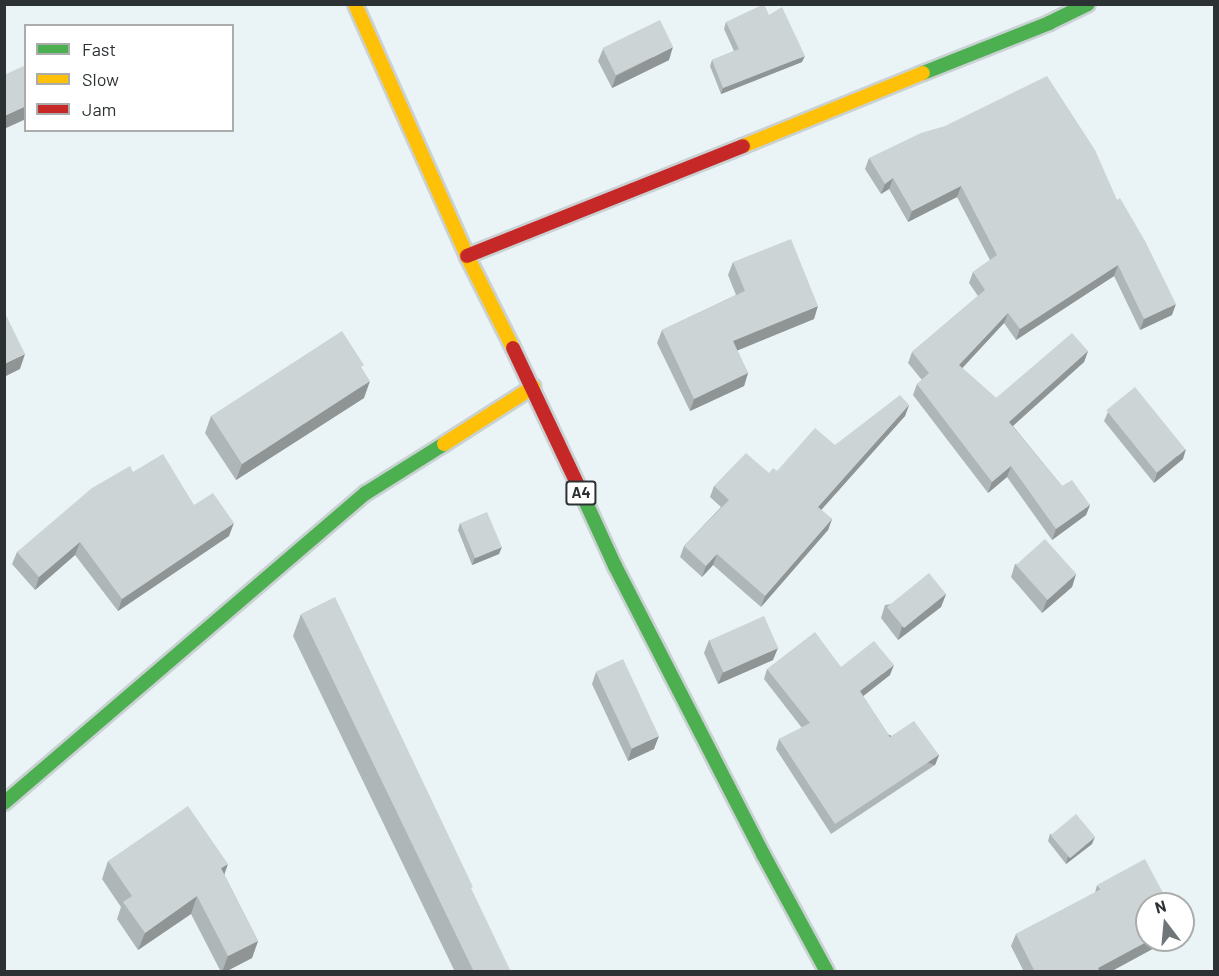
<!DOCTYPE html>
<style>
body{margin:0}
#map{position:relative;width:1219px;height:976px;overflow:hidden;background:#eaf4f6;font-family:Barlow,sans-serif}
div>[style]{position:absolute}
.roads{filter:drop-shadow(2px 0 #cad1d3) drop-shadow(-2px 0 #cad1d3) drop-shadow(0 2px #cad1d3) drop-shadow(0 -2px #cad1d3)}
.fast>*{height:14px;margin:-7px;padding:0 7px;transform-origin:7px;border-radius:7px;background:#4caf50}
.slow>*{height:14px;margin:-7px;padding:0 7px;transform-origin:7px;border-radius:7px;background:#ffc107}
.jam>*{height:14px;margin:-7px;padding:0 7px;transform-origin:7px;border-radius:7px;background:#c62828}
.wall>*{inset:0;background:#afb6b7}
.shaded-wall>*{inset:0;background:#8f9495;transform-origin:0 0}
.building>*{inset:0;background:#ccd4d5;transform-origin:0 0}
span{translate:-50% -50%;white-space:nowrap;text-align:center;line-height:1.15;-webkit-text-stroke:6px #fff;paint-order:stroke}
.shield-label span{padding:2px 4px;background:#fff;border:2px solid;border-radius:4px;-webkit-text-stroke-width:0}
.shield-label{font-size:15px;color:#2c3233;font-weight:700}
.frame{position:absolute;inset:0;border:6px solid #2c3233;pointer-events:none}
.legend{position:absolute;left:24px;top:24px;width:210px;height:108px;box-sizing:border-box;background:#fff;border:2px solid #abadad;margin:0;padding:8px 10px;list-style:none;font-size:18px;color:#2c3233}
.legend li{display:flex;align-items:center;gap:12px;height:30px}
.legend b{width:30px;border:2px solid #abadad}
.north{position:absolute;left:1135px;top:892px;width:60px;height:60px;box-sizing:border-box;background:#fff;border:2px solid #abadad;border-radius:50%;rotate:344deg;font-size:16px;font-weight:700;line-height:24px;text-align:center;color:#2c3233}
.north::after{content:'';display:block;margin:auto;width:21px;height:27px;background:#6e7677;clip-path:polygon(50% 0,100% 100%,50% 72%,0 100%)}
</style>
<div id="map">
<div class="roads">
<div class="fast">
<i style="left:923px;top:73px;width:136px;rotate:-21.6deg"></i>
<i style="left:1049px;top:23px;width:43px;rotate:-26deg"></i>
<i style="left:582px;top:494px;width:79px;rotate:65.4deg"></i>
<i style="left:615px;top:566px;width:324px;rotate:62.8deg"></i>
<i style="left:763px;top:854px;width:134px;rotate:61.5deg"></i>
<i style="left:4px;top:803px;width:477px;rotate:-40.6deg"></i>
<i style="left:366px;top:493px;width:92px;rotate:-32.1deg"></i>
</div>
<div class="slow">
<i style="left:355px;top:4px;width:276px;rotate:66deg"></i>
<i style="left:467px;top:256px;width:103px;rotate:63.4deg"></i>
<i style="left:743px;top:146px;width:194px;rotate:-22.1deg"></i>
<i style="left:444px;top:444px;width:106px;rotate:-32.6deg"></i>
</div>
<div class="jam">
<i style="left:467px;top:256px;width:297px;rotate:-21.7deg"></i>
<i style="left:513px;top:348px;width:161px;rotate:64.7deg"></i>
</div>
</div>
<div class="wall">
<i style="clip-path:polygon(769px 15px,802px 62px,721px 94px,710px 66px,712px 60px,734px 51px,724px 29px,726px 22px)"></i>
<i style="clip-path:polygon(603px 49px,669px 60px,612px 88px,598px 61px)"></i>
<i style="clip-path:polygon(869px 158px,1117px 200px,1172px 315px,1140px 330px,1114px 276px,1016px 340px,1004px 323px,962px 368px,996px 398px,1088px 351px,1084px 362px,1013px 426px,1062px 486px,1090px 505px,1086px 515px,1052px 540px,1007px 477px,988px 493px,913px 395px,917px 384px,922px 380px,908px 363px,912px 352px,978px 296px,969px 283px,973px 272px,990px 260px,957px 197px,908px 222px,889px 189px,881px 194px,865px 169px)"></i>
<i style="clip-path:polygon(733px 262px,814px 319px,737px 350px,748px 373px,744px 386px,690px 411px,657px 343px,662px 330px,736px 295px,728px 275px)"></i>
<i style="clip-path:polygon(363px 370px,364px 398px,236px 480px,205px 433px,211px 416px)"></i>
<i style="clip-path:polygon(909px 405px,905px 416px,821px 510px,832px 519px,828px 530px,761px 607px,713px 565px,702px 577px,680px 557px,684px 546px,721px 507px,710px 497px,714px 486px,777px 471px,835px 445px)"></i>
<i style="clip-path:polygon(1108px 412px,1183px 459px,1154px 483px,1104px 421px)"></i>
<i style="clip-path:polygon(133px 472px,194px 505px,229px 536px,118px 611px,75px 555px,35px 590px,12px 564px,17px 552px)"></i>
<i style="clip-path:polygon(460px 523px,499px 554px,472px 565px,458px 530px)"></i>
<i style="clip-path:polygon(1015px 564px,1076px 574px,1072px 587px,1042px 613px,1011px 577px)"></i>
<i style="clip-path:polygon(946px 594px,941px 607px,898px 640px,881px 618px,885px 605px)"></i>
<i style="clip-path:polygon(301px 614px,511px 972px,455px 972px,293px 636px)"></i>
<i style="clip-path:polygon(709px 640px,773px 660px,718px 684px,704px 653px)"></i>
<i style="clip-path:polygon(841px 667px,890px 675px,863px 696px,890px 737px,939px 755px,935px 765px,831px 834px,776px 749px,779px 739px,802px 728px,764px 679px,767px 669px)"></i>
<i style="clip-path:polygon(596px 672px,654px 749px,628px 761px,592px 684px)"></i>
<i style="clip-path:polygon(1050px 834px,1092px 844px,1066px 864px,1048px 841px)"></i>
<i style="clip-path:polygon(108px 861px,224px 874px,258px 941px,252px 958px,225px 972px,221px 972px,191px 914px,138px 950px,117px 919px,121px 907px,102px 879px)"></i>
<i style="clip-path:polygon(1097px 885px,1147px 940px,1169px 940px,1110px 972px,1024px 972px,1011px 946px,1016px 934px,1095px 893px)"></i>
</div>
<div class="shaded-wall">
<i style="clip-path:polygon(673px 47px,669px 60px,612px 88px,616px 76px)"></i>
<i style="clip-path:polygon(805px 56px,802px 62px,721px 94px,723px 88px)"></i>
<i style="clip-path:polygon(26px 106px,26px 119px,4px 129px,4px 116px)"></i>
<i style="clip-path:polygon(893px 178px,889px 189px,881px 194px,885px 184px)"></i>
<i style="clip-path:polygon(961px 186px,957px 197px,908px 222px,912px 211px)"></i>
<i style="clip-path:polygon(1118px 265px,1114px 276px,1016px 340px,1020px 329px)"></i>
<i style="clip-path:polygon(1176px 304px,1172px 315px,1140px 330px,1144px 319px)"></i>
<i style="clip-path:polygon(818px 306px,814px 319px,729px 354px,733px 341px)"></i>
<i style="clip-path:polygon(1008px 313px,1004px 323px,955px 376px,959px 365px)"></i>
<i style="clip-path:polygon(1088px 351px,1084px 362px,1005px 433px,1009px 422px)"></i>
<i style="clip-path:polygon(25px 354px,20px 369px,4px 377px,4px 364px)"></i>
<i style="clip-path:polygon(748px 373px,744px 386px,690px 411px,694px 399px)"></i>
<i style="clip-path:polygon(370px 381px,364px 398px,236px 480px,242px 464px)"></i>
<i style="clip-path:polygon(909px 405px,905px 416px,814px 518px,818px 507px)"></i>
<i style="clip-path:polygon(1186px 449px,1183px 459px,1154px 483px,1157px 473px)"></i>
<i style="clip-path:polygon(1011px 466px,1007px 477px,988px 493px,992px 482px)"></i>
<i style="clip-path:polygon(1090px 505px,1086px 515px,1052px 540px,1056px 529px)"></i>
<i style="clip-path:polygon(832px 519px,828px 530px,761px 607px,765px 596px)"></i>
<i style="clip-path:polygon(234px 523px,229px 536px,118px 611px,122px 599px)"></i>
<i style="clip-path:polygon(80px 542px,75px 555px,35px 590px,39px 577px)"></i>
<i style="clip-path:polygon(502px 547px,499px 554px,472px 565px,475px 558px)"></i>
<i style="clip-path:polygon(717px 554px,713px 565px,702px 577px,706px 566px)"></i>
<i style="clip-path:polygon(1076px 574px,1072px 587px,1042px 613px,1047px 600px)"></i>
<i style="clip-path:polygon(946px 594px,941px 607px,898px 640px,902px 627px)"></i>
<i style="clip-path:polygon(778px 648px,773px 660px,718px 684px,723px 672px)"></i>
<i style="clip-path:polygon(894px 665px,890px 675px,857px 701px,860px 691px)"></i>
<i style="clip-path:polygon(659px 736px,654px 749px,628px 761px,632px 748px)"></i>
<i style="left:939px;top:755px;width:11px;height:125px;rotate:112deg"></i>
<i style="clip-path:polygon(1095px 837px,1092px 844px,1066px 864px,1068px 857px)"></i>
<i style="clip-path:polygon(228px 864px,222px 881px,221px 868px)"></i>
<i style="clip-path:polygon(197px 896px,191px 914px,138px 950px,145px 933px)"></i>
<i style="clip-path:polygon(1150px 940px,1169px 940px,1110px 972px,1097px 972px,1098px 968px)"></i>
<i style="clip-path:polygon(258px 941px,252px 958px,225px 972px,222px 972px,228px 956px)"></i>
</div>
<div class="building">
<i style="clip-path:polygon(764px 4px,769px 15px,782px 7px,805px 56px,723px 88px,712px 60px,739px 49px,726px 22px)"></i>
<i style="left:660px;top:20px;width:30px;height:64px;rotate:64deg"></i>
<i style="clip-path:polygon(26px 65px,26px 106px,4px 116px,4px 75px)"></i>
<i style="clip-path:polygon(1047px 76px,1095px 150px,1117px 200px,1120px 198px,1145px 241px,1176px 304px,1144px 319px,1118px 265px,1020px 329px,1008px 313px,959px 365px,996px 398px,1072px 333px,1088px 351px,1009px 422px,1062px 486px,1072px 480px,1090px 505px,1056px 529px,1011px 466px,992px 482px,917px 384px,929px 373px,912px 352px,985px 290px,973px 272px,997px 255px,961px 186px,912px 211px,893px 178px,885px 184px,869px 158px,921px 133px,945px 126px)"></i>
<i style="clip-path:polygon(791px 239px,818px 306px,733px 341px,748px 373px,694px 399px,662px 330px,745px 291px,733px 262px)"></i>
<i style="clip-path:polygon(4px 311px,25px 354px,4px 364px)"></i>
<i style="clip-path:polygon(342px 331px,364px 365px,361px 367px,370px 381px,242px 464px,211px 416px)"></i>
<i style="left:1135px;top:387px;width:80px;height:37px;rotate:51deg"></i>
<i style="clip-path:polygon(900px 395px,909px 405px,818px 507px,832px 519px,765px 596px,717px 554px,706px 566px,684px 546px,729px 500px,714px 486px,746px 453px,769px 473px,773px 468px,777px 471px,815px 428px,835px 445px)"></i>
<i style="clip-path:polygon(163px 454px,194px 505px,213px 493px,234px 523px,122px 599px,80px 542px,39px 577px,17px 552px,92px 488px,130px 466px,133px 472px)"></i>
<i style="left:487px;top:512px;width:38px;height:29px;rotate:67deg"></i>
<i style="left:1045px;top:539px;width:47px;height:39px;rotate:48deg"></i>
<i style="left:929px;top:573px;width:27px;height:54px;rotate:51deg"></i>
<i style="clip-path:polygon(335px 597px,473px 887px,471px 888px,511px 972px,474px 972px,301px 614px)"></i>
<i style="left:764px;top:616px;width:35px;height:60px;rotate:66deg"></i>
<i style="clip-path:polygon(815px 632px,841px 667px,874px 641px,894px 665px,860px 691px,890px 737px,914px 721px,939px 755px,835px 824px,779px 739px,810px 723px,767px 669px)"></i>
<i style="left:623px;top:659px;width:85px;height:30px;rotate:65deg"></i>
<i style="clip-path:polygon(188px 806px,228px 864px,221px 868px,258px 941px,228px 956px,197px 896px,145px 933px,123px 902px,132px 896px,108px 861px)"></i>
<i style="left:1076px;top:814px;width:30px;height:33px;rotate:50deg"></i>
<i style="clip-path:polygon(1145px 859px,1169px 904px,1147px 904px,1147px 940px,1150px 940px,1098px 968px,1100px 972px,1035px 972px,1016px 934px,1101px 889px,1097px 885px)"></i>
</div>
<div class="shield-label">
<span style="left:581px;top:493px">A4</span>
</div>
<div class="frame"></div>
<ul class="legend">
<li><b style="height:8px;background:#4caf50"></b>Fast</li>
<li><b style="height:8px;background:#ffc107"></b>Slow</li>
<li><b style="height:8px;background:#c62828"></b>Jam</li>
</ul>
<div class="north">N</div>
</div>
